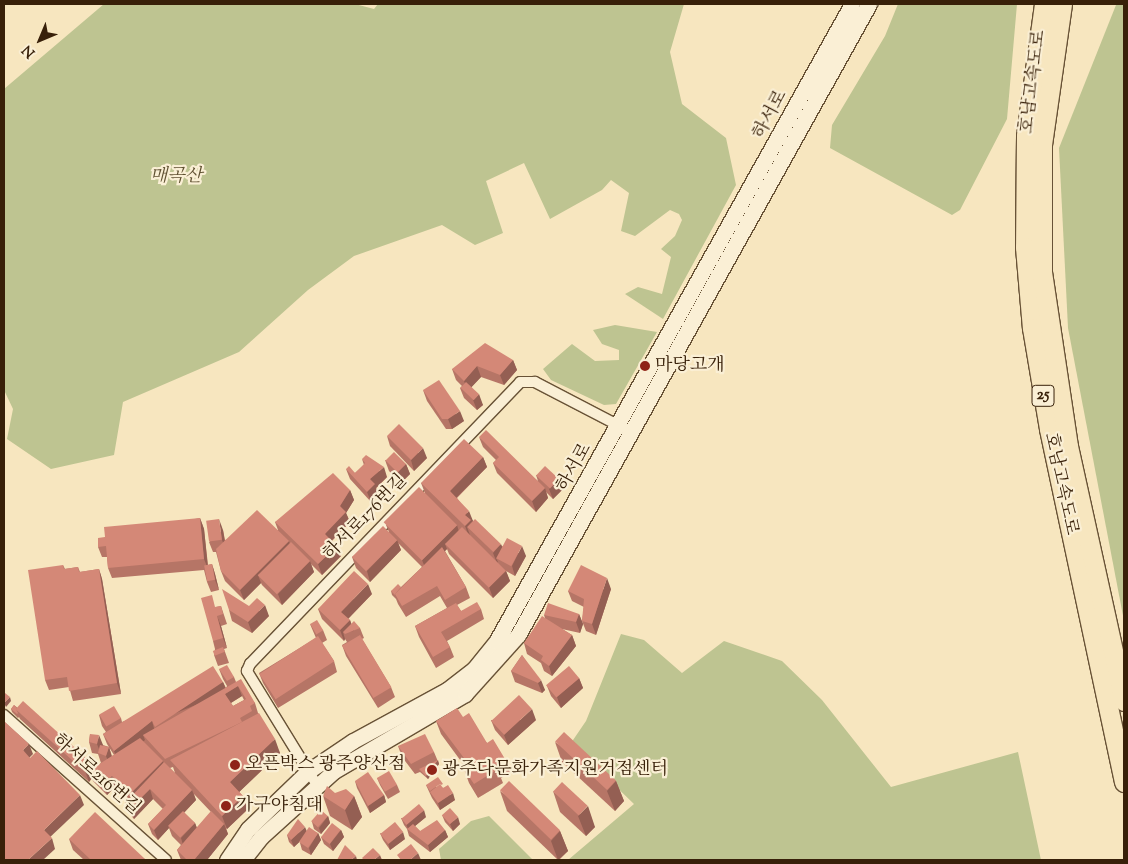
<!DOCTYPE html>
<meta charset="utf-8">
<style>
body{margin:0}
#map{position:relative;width:1128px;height:864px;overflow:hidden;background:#f7e6bf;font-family:"Sorts Mill Goudy","Noto Serif KR",serif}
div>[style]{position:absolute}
.green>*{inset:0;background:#bec491}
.roads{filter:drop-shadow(1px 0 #685236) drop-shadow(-1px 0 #685236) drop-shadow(0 1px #685236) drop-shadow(0 -1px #685236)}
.minor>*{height:10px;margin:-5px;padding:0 5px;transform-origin:5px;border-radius:5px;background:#faefd5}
.secondary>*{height:15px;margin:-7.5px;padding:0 7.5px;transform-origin:7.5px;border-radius:7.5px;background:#faefd5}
.motorway>*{height:19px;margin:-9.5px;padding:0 9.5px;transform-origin:9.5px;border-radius:9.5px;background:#f7e6bf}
.wall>*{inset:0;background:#b67566}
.shaded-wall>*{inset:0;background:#945f53;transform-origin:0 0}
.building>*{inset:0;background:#d48877;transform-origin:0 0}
.dots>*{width:14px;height:14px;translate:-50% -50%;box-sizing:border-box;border:2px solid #faefd5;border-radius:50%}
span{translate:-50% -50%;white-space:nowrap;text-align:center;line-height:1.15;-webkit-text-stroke:4.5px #faefd5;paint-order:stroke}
.shield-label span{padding:1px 4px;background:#faefd5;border:1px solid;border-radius:4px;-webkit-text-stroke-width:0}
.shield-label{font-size:16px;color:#382009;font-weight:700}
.street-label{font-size:18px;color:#382009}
.park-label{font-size:18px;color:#605132;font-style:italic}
.poi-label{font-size:18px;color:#382009}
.left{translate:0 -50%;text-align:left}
.frame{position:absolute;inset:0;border:5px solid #382009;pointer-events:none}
.north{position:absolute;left:15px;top:15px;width:50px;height:50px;-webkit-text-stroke:4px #faefd5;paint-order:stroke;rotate:225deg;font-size:14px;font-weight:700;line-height:20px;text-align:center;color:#382009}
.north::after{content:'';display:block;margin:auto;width:18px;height:22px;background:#382009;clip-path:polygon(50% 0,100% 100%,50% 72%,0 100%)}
</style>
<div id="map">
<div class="green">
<i style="clip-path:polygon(104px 4px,355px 4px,374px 9px,378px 4px,684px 4px,670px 52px,682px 104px,726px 138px,736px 185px,663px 319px,625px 294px,638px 287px,662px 294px,671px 257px,661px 249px,675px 236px,682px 220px,679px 214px,670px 210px,635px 236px,621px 231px,629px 193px,611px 180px,602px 190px,550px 219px,524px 163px,486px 181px,503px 233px,475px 245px,442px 225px,354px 256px,308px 290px,239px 352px,123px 402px,114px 455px,51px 469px,7px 439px,13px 409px,4px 390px,4px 89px)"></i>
<i style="clip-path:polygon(898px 4px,1017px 4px,1007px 119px,960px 210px,952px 215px,830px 148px,832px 125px,885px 36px)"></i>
<i style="clip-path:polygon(1124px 4px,1124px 621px,1068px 328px,1059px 148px,1116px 5px)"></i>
<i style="clip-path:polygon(615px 325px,657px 332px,616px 404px,604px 405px,551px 380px,543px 369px,572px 344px,595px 361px,619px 360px,619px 350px,602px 344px,593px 330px)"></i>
<i style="clip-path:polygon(621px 634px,644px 640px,682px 673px,724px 641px,782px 661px,822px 700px,891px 787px,1018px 752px,1041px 860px,568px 860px,634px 804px,571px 743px,586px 721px)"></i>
<i style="clip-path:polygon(489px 816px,533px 860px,441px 860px,439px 849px,471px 821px)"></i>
</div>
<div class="roads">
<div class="minor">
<i style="left:4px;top:715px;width:217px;rotate:41.8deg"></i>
<i style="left:317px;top:785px;width:134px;rotate:-121.6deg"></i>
<i style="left:247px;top:671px;width:8px;rotate:-67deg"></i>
<i style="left:250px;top:664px;width:390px;rotate:-46.2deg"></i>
<i style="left:520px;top:382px;width:15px"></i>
<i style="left:535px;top:382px;width:108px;rotate:27.5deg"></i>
</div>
<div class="secondary">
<i style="left:227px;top:860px;width:37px;rotate:-56deg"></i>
<i style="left:248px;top:829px;width:82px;rotate:-44deg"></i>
<i style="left:307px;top:772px;width:55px;rotate:-34deg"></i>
<i style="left:353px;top:741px;width:107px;rotate:-28.5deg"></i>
<i style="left:447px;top:690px;width:34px;rotate:-38deg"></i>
<i style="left:474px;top:669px;width:35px;rotate:-51deg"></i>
<i style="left:496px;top:642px;width:731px;rotate:-60.84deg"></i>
<i style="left:243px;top:860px;width:29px;rotate:-52deg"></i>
<i style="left:261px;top:837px;width:98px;rotate:-42.1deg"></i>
<i style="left:334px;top:771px;width:152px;rotate:-30.4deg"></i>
<i style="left:465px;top:694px;width:79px;rotate:-48.1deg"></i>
<i style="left:518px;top:635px;width:722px;rotate:-60.91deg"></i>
</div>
<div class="motorway">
<i style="left:1044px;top:4px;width:133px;rotate:97.8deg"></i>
<i style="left:1026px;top:136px;width:111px;rotate:90.5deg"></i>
<i style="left:1025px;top:247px;width:81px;rotate:85.1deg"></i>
<i style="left:1032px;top:328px;width:102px;rotate:80.4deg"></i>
<i style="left:1049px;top:429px;width:361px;rotate:78deg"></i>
<i style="left:1062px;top:4px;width:142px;rotate:98.1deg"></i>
<i style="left:1042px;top:145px;width:127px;rotate:90deg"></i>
<i style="left:1042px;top:272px;width:176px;rotate:81.5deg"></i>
<i style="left:1068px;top:446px;width:261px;rotate:77.6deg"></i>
</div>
</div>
<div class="wall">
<i style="clip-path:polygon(513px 360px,517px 370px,504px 385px,481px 377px,471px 387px,483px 405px,477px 410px,464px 398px,460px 388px,462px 386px,456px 380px,452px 369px)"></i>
<i style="clip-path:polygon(423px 390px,464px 421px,452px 429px,446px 429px,427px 401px)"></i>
<i style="clip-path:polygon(387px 436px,427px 458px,414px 471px,390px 446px)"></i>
<i style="clip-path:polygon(479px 437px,538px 481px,536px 475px,559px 479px,562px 490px,553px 499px,546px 492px,548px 498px,536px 512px,497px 473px,493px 463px,496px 460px,483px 447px)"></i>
<i style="clip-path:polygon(483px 457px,487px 467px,457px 498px,473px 521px,502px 546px,526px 556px,515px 576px,506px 571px,510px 581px,493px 598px,449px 554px,447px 549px,445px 551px,466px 587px,470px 598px,457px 605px,461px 611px,481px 609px,484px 619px,447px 641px,450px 647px,454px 657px,436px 668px,419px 637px,415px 626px,447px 608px,440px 596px,406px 617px,398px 604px,396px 599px,392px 595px,391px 591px,401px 587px,422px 567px,398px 543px,401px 550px,370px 582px,356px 568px,352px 557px,389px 532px,386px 525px,425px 493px,421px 483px)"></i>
<i style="clip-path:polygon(362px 459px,387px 477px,376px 488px,379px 495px,371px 502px,350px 479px,346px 469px,355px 473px,364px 465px)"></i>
<i style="clip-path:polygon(385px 460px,406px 464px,410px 474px,401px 483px,389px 471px)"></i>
<i style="clip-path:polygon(350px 490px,354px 500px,346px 513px,350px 522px,332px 541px,341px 556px,322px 575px,311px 564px,314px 572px,282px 605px,262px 585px,261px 583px,244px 600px,225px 581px,221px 571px,216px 552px,213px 552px,209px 542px,223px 530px,225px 540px,278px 530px,275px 522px)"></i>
<i style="clip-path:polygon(200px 518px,204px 529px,208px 565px,212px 564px,215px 574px,219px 590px,211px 592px,207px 582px,204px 570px,112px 578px,108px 568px,107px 557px,102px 557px,98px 547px,105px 537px)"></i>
<i style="clip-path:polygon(63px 565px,65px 569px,78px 567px,80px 572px,99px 569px,102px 579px,121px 694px,73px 701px,69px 687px,49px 690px,45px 680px)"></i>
<i style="clip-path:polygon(611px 589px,596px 635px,586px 631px,582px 621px,584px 607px,572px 601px,568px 591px)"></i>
<i style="clip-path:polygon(372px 594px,348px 619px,350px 620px,351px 624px,360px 628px,364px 638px,362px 639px,391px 687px,395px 697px,378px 708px,346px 656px,342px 645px,347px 642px,345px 639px,344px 641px,322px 619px,318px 609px)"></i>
<i style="clip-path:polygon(221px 606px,227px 624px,221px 626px,227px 648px,224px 649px,229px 663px,218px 666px,214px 655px,215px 649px,213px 641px,216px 607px)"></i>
<i style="clip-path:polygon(249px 606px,269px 616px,252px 633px,232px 621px,229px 610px)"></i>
<i style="clip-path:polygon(579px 614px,583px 624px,580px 633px,562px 629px,572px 635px,576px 646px,552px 676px,544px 671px,541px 663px,527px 654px,524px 643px,545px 618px,544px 615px)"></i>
<i style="clip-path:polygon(310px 624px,323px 630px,327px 640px,322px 643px,334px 661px,337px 672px,278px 708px,263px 683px,259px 673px,316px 638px)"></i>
<i style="clip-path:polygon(522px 655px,545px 690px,542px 693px,515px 682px,511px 671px)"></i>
<i style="clip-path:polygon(evenodd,219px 669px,234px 677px,236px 682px,255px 703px,258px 713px,280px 753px,239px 792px,243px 796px,248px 809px,227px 829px,226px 828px,228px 834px,207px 860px,181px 860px,177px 850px,181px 845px,172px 836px,169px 828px,158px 840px,152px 834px,148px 824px,163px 809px,153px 799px,134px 819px,129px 813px,125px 803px,129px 799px,116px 786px,107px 795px,93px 781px,92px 778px,89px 782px,20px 719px,19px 717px,18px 718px,12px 712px,11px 709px,14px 705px,93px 768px,101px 763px,98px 754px,92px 753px,89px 742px,90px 734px,103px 745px,109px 747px,112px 756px,114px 755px,107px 744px,103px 734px,106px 732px,102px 726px,99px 715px,121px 718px,122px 722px,223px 682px,226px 688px,227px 686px,223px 679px,219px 669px,242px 696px,244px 700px,233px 706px,231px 703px,242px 696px,219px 669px,173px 767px,175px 773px,170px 768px,173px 767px,219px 669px,194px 794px,211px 812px,197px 828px,195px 823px,184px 813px,196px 800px,194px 794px)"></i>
<i style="clip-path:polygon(579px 678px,583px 688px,561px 708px,551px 696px,547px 686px)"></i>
<i style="clip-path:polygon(463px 717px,487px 743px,505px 759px,510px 773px,501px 778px,503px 783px,478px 798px,469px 783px,464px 769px,466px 768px,441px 734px,436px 721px)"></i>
<i style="clip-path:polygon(491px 720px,536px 720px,508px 745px,495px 730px)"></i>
<i style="clip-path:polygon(555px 742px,616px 781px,624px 801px,615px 811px,562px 762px)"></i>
<i style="clip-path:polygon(398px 746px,434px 752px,439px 764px,428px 779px,420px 772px,415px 774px,402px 757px)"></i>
<i style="clip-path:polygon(377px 778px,397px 785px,400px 792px,388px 799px,380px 785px)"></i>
<i style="clip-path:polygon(355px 781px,384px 795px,386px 802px,370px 813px,357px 788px)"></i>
<i style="clip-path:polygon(426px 785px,444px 788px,455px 800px,440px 810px,432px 798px)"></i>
<i style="clip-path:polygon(500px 791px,560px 831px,568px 851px,559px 860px,558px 860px,507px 811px)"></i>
<i style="clip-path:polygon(553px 791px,595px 827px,586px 836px,560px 812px)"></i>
<i style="clip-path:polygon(335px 793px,354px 796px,362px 817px,352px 830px,330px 816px,323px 796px)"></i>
<i style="clip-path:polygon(442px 815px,460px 824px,453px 831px,445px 822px)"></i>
<i style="clip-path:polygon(328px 816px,330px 823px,321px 834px,314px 829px,312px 822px)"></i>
<i style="clip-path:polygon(426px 817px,415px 826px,420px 831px,445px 830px,448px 837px,430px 852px,409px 836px,407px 829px,404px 825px,401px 818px)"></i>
<i style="clip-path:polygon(341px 830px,344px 837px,333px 851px,324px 844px,321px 837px)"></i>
<i style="clip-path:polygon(307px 831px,318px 833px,321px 840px,311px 855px,302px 850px,300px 843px,301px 840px,294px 847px,289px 842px,287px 835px)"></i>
<i style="clip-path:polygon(380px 833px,405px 839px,390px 850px,383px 840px)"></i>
<i style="clip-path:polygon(69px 839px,145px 859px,145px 860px,84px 860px,73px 850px)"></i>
</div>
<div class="shaded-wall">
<i style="clip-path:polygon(513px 360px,517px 370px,504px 385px,500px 375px)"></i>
<i style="clip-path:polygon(477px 366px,481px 377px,468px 391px,464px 381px)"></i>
<i style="clip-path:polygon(479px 394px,483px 405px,477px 410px,473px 400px)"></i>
<i style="clip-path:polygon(460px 411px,464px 421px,452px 429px,448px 419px)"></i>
<i style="clip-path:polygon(423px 448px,427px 458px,414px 471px,411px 460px)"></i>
<i style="clip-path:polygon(483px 457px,487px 467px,453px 501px,450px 491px)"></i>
<i style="clip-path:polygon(406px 464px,410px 474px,401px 483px,397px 473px)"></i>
<i style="clip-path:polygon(384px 467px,387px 477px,376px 488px,379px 495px,371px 502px,367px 492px,370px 479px)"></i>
<i style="clip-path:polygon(559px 479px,562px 490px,553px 499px,549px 489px)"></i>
<i style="clip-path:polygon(545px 488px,548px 498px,536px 512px,532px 501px)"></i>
<i style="clip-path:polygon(350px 490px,354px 500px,346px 513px,350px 522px,328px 544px,325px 534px,340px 506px)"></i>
<i style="clip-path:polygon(469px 511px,473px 521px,467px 527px,470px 535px,469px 537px,465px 526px,465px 515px)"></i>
<i style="clip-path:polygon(200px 518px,204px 529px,208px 569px,204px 559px)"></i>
<i style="clip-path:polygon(219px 519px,223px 530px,226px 550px,222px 540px)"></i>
<i style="clip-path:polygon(457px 525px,460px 535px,445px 544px,447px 549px,426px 570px,422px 560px)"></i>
<i style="clip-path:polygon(397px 540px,401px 550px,370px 582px,367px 571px)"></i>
<i style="clip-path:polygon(289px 541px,292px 551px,258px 575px,261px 583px,244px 600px,240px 590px)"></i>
<i style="clip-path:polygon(501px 544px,505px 555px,496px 558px,498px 562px,497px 563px,493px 553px)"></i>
<i style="clip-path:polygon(337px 546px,341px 556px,322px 575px,318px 564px)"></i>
<i style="clip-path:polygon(522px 546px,526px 556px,515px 576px,512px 566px)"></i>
<i style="clip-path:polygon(310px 561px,314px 572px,282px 605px,278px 594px)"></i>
<i style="clip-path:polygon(212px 564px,215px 574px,219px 590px,215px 580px)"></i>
<i style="clip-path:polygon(99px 569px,102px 579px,121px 694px,117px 683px)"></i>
<i style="clip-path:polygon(506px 571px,510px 581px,493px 598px,489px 587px)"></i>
<i style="clip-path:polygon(607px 578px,611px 589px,596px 635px,592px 624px)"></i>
<i style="clip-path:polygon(368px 584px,372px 594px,345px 622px,341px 612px)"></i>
<i style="clip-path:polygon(265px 605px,269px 616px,252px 633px,248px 622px)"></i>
<i style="clip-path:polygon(579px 614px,583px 624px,580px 633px,576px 622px)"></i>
<i style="clip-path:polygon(217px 616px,221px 626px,227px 648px,223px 638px)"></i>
<i style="clip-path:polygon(350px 620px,354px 631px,343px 632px,345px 639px,344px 641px,340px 630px)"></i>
<i style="clip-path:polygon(572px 635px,576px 646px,552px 676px,549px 666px)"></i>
<i style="clip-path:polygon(579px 678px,583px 688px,561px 708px,557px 697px)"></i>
<i style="clip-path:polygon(541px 680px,545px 690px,542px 693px,538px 683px)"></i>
<i style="left:223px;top:682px;width:11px;height:82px;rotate:68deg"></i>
<i style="clip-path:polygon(238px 686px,242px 696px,229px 704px,225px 694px)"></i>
<i style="clip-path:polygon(10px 697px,11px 701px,6px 707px,4px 703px)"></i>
<i style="clip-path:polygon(532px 709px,536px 720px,508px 745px,504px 735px)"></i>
<i style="clip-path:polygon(152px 721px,155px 732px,143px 735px,145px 740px,118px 762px,114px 751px)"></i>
<i style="clip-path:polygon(99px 735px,103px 745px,101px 754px,97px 744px)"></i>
<i style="clip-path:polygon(275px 739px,280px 753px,235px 796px,230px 782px)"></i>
<i style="clip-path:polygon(29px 744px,33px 754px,27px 760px,23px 750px)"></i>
<i style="clip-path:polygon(109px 747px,112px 758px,110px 766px,106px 756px)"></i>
<i style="clip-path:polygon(438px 760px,439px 764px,428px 779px,426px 776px)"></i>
<i style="clip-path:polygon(163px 761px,167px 771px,134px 804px,130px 794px)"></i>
<i style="clip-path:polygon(92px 764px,96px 774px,90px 770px,92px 778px,89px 782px,85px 771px)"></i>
<i style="clip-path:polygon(112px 776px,116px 786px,107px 795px,104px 784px)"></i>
<i style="clip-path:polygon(616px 781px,624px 801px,615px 811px,607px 791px)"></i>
<i style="clip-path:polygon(150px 789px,153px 799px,134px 819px,131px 808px)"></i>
<i style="clip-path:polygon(192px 790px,196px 800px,170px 827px,168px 826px,169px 828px,158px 840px,154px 830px)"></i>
<i style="clip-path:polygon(453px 793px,455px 800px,440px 810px,438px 803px)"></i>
<i style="clip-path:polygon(80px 795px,84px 805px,47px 840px,44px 830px)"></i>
<i style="clip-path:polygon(384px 795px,386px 802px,370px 813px,368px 806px)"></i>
<i style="clip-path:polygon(243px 796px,248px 809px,227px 829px,222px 816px)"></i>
<i style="clip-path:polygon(354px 796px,362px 817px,352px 830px,345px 810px)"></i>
<i style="clip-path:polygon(588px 806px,595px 827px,586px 836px,578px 816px)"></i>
<i style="clip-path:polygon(424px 810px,426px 817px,409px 831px,406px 824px)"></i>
<i style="clip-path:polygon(328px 816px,330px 823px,321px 834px,319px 828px)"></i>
<i style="clip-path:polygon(458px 817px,460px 824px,453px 831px,450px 824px)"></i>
<i style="clip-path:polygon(195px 823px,199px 834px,184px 848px,181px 838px)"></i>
<i style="clip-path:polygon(224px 824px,228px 834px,207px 860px,194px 860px)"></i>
<i style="clip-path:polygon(305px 827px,308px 834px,294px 847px,291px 840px)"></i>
<i style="clip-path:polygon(341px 830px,344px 837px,333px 851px,330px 844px)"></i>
<i style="clip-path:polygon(445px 830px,448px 837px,430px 852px,428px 845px)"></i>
<i style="clip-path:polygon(560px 831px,568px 851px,558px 860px,551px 841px)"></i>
<i style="clip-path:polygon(403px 832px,405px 839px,390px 850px,388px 843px)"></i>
<i style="clip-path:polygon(318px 833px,321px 840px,311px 855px,309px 848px)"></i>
<i style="clip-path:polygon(52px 838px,55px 849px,43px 860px,28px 860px)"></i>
<i style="clip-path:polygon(418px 853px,421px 860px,410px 860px)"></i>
<i style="clip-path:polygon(380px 855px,382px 860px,374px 860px)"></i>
<i style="clip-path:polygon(356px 856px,357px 860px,351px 860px)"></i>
</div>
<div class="building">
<i style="clip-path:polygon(485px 343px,513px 360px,500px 375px,477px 366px,464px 381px,452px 369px)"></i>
<i style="clip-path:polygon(439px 380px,460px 411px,448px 419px,442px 419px,423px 390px)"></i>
<i style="left:466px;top:382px;width:18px;height:8px;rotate:43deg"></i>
<i style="left:399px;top:424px;width:34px;height:17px;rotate:45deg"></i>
<i style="clip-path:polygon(486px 430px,545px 488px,532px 501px,493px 463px,499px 457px,479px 437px)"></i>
<i style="clip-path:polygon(464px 439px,483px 457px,450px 491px,469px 511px,465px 515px,471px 520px,465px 526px,421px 483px)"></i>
<i style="left:394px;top:452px;width:17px;height:12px;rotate:45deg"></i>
<i style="clip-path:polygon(366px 455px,384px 467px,370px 479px,375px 484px,367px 492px,346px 469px,349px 466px,355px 473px,365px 463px,362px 459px)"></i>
<i style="left:545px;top:466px;width:19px;height:13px;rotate:43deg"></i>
<i style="clip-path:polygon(333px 473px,350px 490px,340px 506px,346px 512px,325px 534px,337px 546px,318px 564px,275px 522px)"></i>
<i style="left:419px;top:487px;width:54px;height:50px;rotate:45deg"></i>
<i style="clip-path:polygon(257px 510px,289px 541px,240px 590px,221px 571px,216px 549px)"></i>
<i style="clip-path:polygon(200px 518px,204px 559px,108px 568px,106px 546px,98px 547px,98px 538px,105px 537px,104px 527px)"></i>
<i style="left:219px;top:519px;width:21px;height:13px;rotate:82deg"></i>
<i style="left:475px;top:519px;width:36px;height:11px;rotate:44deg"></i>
<i style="left:383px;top:526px;width:20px;height:44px;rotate:45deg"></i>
<i style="left:462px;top:527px;width:62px;height:24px;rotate:45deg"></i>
<i style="left:507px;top:538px;width:17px;height:23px;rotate:28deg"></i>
<i style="left:291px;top:542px;width:27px;height:47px;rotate:45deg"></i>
<i style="clip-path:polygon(442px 547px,466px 587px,445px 600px,437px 586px,402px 606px,395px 594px)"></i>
<i style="left:212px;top:564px;width:16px;height:8px;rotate:79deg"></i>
<i style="clip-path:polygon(63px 565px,64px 569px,78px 567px,79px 572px,99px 569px,117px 683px,69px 691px,67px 677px,45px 680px,28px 570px)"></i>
<i style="clip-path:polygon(581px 565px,607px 578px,592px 624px,582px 621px,584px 599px,568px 591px)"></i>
<i style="clip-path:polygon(354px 571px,368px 584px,341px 612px,350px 620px,340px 630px,318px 609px)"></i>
<i style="clip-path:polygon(398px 584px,401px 587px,395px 594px,395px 595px,391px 591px)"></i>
<i style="clip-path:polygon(222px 589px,249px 606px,257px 598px,265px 605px,248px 622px,229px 610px)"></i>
<i style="clip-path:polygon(212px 595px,215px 607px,221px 606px,223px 614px,217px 616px,223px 638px,213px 641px,201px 598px)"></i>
<i style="clip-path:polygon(477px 602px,481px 609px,441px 632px,450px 647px,433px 657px,415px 626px,456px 603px,461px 611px)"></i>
<i style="clip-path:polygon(548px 603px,579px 614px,576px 622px,544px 615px)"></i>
<i style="clip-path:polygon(542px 616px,572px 635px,549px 666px,541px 660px,543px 656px,524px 643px)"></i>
<i style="left:317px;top:620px;width:12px;height:8px;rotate:59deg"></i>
<i style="clip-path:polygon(354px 621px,360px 628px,345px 634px,343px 632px)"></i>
<i style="left:360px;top:635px;width:61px;height:21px;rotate:59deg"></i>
<i style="left:318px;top:636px;width:30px;height:70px;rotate:57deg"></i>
<i style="left:223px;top:647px;width:5px;height:11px;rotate:68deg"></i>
<i style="clip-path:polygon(522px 655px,541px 680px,538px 683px,511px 671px)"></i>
<i style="clip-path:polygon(227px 665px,234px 677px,227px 681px,219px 669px)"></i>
<i style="clip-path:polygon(213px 666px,223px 682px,155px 727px,152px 721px,114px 751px,103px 734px)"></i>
<i style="left:569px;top:666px;width:16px;height:30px;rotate:50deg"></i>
<i style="clip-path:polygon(evenodd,241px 679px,255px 703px,250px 706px,252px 711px,240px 718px,242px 722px,165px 759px,143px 735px,241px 679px,238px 686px,246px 699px,233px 706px,225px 694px,238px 686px)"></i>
<i style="clip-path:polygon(5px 693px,10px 697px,4px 703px,4px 694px)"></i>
<i style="left:519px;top:695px;width:19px;height:38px;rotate:47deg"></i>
<i style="left:23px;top:701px;width:93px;height:11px;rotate:42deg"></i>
<i style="clip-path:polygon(14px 705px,17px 708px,16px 709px,18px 713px,17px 714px,11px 709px)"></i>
<i style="left:114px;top:706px;width:14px;height:17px;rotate:60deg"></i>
<i style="clip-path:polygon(457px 708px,463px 717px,469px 713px,487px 743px,493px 739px,505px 759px,495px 765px,498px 769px,474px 784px,464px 769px,470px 766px,436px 721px)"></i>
<i style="clip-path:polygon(259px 713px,275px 739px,230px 782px,243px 796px,222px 816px,170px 760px)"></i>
<i style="clip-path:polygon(4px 721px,29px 744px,23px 750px,30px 758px,37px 751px,80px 795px,44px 830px,52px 838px,28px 860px,4px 860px)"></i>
<i style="left:564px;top:732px;width:71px;height:13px;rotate:43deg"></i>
<i style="clip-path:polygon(90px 734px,99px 735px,97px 744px,89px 742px)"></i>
<i style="clip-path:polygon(425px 734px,434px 752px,411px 764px,398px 746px)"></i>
<i style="clip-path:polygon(140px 738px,163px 761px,130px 794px,112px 776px,104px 784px,90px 770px)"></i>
<i style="clip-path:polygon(100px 745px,109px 747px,106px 756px,98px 753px)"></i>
<i style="clip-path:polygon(438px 760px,426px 776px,419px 769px)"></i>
<i style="clip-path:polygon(164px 762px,192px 790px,154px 830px,148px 824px,166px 805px,150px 789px,131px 808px,125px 803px)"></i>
<i style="left:389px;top:771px;width:16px;height:14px;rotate:60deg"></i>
<i style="clip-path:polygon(368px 772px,384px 795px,368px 806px,355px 781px)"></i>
<i style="clip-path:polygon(438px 777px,443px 784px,441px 785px,440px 784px,430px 791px,426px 785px)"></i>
<i style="left:509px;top:781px;width:71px;height:13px;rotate:44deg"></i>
<i style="left:562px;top:782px;width:35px;height:13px;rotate:43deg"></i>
<i style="clip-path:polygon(440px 784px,443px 788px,448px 785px,453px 793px,438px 803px,430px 792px)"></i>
<i style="clip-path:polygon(327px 786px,335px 793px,346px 789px,354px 796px,345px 810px,323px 796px)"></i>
<i style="left:419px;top:804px;width:8px;height:23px;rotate:50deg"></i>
<i style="left:450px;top:808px;width:12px;height:11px;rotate:48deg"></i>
<i style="left:321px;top:810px;width:9px;height:15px;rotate:41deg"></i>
<i style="left:183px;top:811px;width:17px;height:21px;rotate:45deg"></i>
<i style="clip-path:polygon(211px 811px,224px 824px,194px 860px,187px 860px,177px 850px)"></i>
<i style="clip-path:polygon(95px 812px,145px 859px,143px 860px,91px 860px,69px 839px)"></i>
<i style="clip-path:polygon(298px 819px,305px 827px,291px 840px,287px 835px)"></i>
<i style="clip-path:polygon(437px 820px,445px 830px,428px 845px,407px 829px,413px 824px,420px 831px)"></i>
<i style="left:395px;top:822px;width:13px;height:19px;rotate:51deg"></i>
<i style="left:332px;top:823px;width:11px;height:18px;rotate:38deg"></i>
<i style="left:309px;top:827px;width:11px;height:18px;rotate:34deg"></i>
<i style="clip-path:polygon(411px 844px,418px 853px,410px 860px,401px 860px,397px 855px)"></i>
<i style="clip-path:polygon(345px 845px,356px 856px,351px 860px,337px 860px)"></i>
<i style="clip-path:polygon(373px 848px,380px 855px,374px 860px,364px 860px,362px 858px)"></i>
</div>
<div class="dots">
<i style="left:645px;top:366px;background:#8f2418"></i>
<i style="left:235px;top:765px;background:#8f2418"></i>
<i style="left:432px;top:770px;background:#8f2418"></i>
<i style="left:226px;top:806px;background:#8f2418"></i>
</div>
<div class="shield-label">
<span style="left:1043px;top:396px">25</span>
</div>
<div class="street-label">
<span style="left:1034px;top:82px;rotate:-83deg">호남고속도로</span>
<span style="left:771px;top:115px;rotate:-62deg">하서로</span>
<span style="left:575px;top:468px;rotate:-61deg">하서로</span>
<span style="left:1060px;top:484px;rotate:78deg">호남고속도로</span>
<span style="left:366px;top:518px;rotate:-46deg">하서로176번길</span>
<span style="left:96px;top:775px;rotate:42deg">하서로216번길</span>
</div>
<div class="park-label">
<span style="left:176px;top:177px">매곡산</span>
</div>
<div class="poi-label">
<span class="left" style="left:655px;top:366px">마당고개</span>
<span class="left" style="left:245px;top:765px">오픈박스 광주양산점</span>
<span class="left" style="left:442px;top:770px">광주다문화가족지원거점센터</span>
<span class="left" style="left:236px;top:806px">가구야침대</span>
</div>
<div class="frame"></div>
<div class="north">N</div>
</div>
